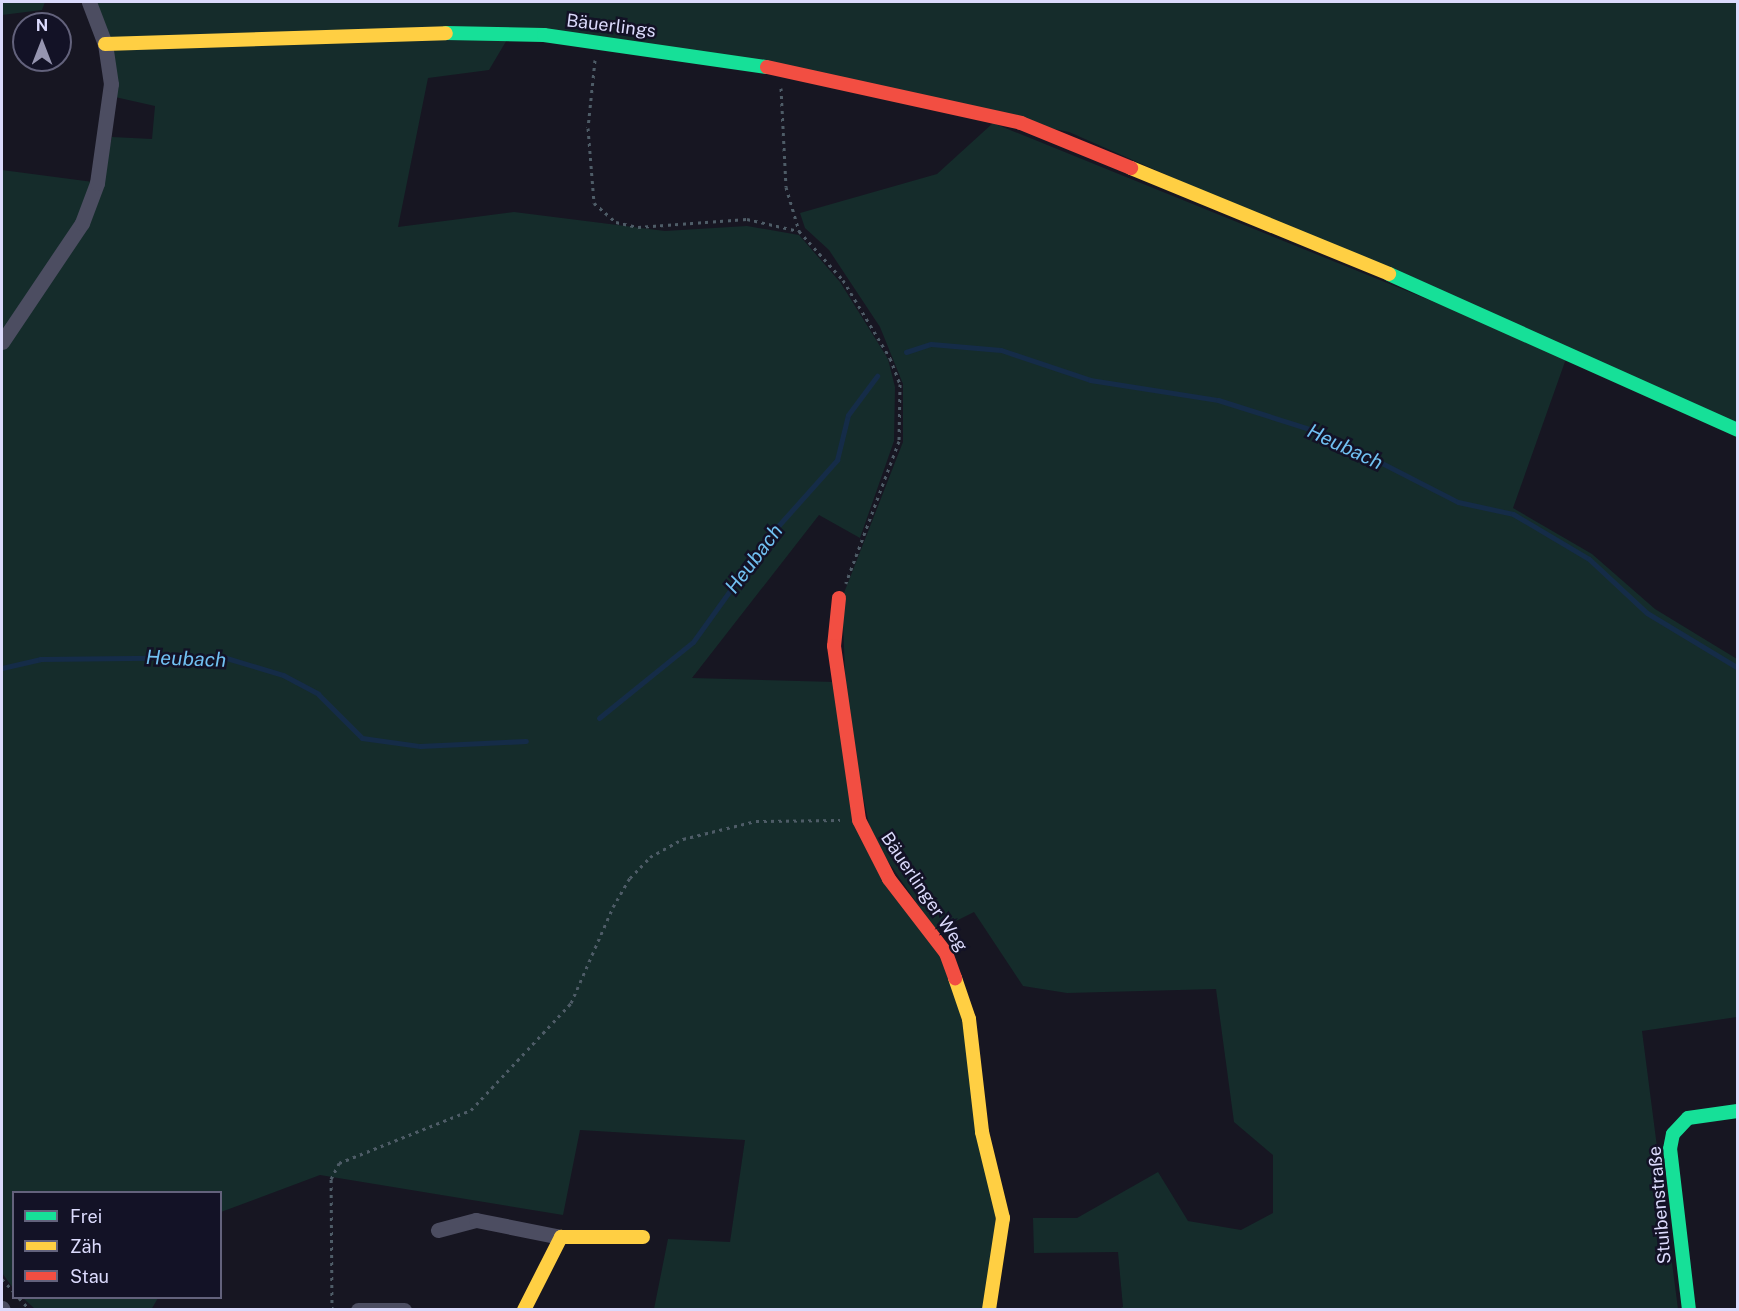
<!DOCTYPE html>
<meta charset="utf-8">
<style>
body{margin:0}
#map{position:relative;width:1739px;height:1311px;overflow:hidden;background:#171622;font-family:"Public Sans",sans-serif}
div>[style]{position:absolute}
.green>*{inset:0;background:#152c2b}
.stream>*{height:5px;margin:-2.5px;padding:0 2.5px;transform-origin:2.5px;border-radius:2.5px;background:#152c48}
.path>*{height:3px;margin-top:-1.5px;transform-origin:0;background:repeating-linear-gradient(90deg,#4e5c67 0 3px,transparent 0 7.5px)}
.street>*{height:15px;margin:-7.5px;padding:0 7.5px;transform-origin:7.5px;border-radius:7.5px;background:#4c4d61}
.fast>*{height:14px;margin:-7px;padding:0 7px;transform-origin:7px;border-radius:7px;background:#16e098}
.slow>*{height:14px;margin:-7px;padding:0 7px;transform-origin:7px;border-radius:7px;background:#ffcf43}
.jam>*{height:14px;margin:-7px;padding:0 7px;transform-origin:7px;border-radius:7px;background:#f24e42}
span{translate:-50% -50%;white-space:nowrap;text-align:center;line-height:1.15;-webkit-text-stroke:5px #131226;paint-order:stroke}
.street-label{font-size:18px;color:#dbdafc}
.water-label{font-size:20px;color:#71c1f2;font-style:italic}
.frame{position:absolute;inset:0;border:3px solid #dbdafc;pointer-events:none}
.legend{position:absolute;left:12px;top:1191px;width:210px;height:108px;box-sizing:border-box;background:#131226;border:2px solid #63627c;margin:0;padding:8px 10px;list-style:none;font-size:18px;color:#dbdafc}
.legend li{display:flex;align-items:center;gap:12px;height:30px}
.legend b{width:30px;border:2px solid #63627c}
.north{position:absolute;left:12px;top:12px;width:60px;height:60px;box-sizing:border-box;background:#131226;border:2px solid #63627c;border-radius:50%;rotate:0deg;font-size:16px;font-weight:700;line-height:24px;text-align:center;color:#dbdafc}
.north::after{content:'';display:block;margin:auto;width:21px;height:27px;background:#9695b0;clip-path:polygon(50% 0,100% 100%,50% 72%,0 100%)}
</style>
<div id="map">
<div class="green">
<i style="clip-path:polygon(2px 2px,45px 2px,42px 10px,2px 15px)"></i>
<i style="clip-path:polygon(94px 2px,1737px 2px,1737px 426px,1069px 132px,599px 36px,110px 39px)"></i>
<i style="clip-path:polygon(508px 38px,489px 70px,428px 78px,398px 227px,514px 212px,665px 231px,747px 226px,799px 235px,840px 282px,888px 359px,895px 387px,894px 441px,860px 538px,819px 515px,692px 678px,835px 682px,852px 815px,952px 973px,998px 1196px,986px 1309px,654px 1309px,668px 1239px,730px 1242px,745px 1140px,580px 1130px,563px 1215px,320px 1175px,221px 1212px,220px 1192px,14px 1192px,13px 1288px,2px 1273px,2px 351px,101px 183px,112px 137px,152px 139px,155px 106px,115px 97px,112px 49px)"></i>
<i style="clip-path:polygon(993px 123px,1567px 356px,1513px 508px,1592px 554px,1655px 609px,1737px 659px,1737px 1017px,1642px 1031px,1678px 1309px,1118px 1309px,1123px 1307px,1118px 1252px,1034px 1253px,1033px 1218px,1077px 1218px,1158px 1172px,1188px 1221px,1241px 1230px,1273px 1213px,1273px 1155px,1234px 1122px,1216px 989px,1067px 993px,1023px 986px,974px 912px,936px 931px,872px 838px,847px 722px,842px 598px,903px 442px,903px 384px,880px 327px,829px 250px,805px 228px,800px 213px,937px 174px)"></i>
<i style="clip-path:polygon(2px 170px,93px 182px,78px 222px,2px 335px)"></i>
<i style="clip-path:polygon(23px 1298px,158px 1298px,151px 1310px,35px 1309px)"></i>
</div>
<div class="stream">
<i style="left:906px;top:352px;width:26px;rotate:-18deg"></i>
<i style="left:931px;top:344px;width:70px;rotate:4.9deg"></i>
<i style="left:1001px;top:350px;width:94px;rotate:18.6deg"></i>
<i style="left:1090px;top:380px;width:130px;rotate:8.9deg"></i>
<i style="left:1218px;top:400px;width:112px;rotate:17.6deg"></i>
<i style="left:1325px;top:434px;width:149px;rotate:27.1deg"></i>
<i style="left:1458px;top:502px;width:56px;rotate:12.3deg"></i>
<i style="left:1513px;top:514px;width:88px;rotate:30.6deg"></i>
<i style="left:1589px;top:559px;width:79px;rotate:43deg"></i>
<i style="left:1647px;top:613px;width:106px;rotate:31.1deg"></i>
<i style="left:2px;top:668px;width:39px;rotate:-13deg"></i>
<i style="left:40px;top:659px;width:183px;rotate:-0.6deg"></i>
<i style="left:223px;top:657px;width:63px;rotate:16.7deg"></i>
<i style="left:283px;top:675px;width:40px;rotate:28deg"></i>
<i style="left:318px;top:694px;width:62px;rotate:45deg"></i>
<i style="left:362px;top:738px;width:59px;rotate:7.9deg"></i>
<i style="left:420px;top:746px;width:106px;rotate:-2.7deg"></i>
<i style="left:599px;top:718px;width:121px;rotate:-39deg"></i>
<i style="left:693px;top:642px;width:132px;rotate:-54.3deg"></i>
<i style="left:770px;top:535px;width:101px;rotate:-48.2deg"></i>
<i style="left:837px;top:460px;width:46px;rotate:-76.3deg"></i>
<i style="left:848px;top:415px;width:49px;rotate:-53.4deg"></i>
</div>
<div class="path">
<i style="left:595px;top:60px;width:68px;rotate:95.9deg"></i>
<i style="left:588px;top:128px;width:75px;rotate:85.4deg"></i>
<i style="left:594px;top:203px;width:29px;rotate:41deg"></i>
<i style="left:616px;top:222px;width:23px;rotate:13deg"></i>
<i style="left:638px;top:227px;width:109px;rotate:-4.2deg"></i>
<i style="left:747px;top:219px;width:53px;rotate:13deg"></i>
<i style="left:799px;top:231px;width:66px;rotate:48.1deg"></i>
<i style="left:843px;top:280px;width:91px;rotate:58.9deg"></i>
<i style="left:890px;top:358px;width:28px;rotate:69deg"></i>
<i style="left:900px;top:384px;width:57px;rotate:91deg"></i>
<i style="left:899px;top:441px;width:152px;rotate:110.5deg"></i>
<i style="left:781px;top:88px;width:99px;rotate:87.1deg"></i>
<i style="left:786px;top:187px;width:46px;rotate:73.5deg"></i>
<i style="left:2px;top:1279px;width:18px;rotate:47deg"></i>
<i style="left:19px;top:1298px;width:16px;rotate:47deg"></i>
<i style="left:332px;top:1310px;width:131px;rotate:-90.4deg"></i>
<i style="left:331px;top:1179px;width:18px;rotate:-63deg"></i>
<i style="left:339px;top:1163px;width:142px;rotate:-21.9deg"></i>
<i style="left:471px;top:1110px;width:146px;rotate:-46.9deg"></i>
<i style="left:571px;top:1003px;width:105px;rotate:-66.4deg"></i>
<i style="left:613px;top:907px;width:34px;rotate:-60deg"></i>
<i style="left:630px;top:878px;width:29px;rotate:-46deg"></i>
<i style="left:650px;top:857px;width:38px;rotate:-29deg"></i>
<i style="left:683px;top:839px;width:75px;rotate:-13.9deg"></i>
<i style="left:756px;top:821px;width:84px;rotate:-0.7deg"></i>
</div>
<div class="street">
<i style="left:2px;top:342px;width:143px;rotate:-56.1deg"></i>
<i style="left:82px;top:223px;width:43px;rotate:-69.4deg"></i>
<i style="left:97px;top:183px;width:100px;rotate:-82deg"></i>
<i style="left:111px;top:84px;width:40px;rotate:-98.5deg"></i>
<i style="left:105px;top:44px;width:45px;rotate:-110.9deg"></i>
<i style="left:438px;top:1230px;width:39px;rotate:-15deg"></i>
<i style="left:476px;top:1220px;width:87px;rotate:11.3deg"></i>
<i style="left:2px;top:1308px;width:2px;rotate:63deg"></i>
<i style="left:358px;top:1310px;width:46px"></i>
</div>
<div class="fast">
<i style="left:446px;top:33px;width:98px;rotate:1.2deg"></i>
<i style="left:544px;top:35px;width:225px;rotate:8.2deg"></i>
<i style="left:1389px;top:274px;width:382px;rotate:24.1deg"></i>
<i style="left:1689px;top:1310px;width:162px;rotate:-96.7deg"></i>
<i style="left:1670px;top:1149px;width:15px;rotate:-79deg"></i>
<i style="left:1673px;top:1134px;width:22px;rotate:-47deg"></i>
<i style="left:1688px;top:1118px;width:50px;rotate:-8deg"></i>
</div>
<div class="slow">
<i style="left:105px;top:44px;width:341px;rotate:-1.8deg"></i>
<i style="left:1131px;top:168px;width:279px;rotate:22.3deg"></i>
<i style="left:955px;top:978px;width:43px;rotate:71.1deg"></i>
<i style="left:969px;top:1019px;width:114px;rotate:83.4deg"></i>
<i style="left:982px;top:1132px;width:89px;rotate:76.3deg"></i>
<i style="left:1003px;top:1218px;width:93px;rotate:98.7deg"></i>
<i style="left:524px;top:1310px;width:82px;rotate:-63.1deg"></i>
<i style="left:561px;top:1237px;width:82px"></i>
</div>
<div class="jam">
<i style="left:767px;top:67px;width:260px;rotate:12.4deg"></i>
<i style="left:1021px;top:123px;width:119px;rotate:22.2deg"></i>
<i style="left:839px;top:598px;width:48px;rotate:95.9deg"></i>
<i style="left:834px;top:646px;width:176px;rotate:81.8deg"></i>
<i style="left:859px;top:820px;width:66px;rotate:63deg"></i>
<i style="left:889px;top:879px;width:93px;rotate:52.4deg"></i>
<i style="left:946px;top:953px;width:27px;rotate:70deg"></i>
</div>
<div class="street-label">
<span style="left:611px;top:26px;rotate:7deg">Bäuerlings</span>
<span style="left:924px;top:892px;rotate:56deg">Bäuerlinger Weg</span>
<span style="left:1660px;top:1205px;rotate:-95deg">Stuibenstraße</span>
</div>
<div class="water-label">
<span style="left:1345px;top:447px;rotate:25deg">Heubach</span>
<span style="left:754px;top:559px;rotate:-53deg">Heubach</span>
<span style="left:186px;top:659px;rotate:2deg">Heubach</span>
</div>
<div class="frame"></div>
<ul class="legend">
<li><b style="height:8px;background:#16e098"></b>Frei</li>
<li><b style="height:8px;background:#ffcf43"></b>Zäh</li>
<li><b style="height:8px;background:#f24e42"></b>Stau</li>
</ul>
<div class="north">N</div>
</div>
